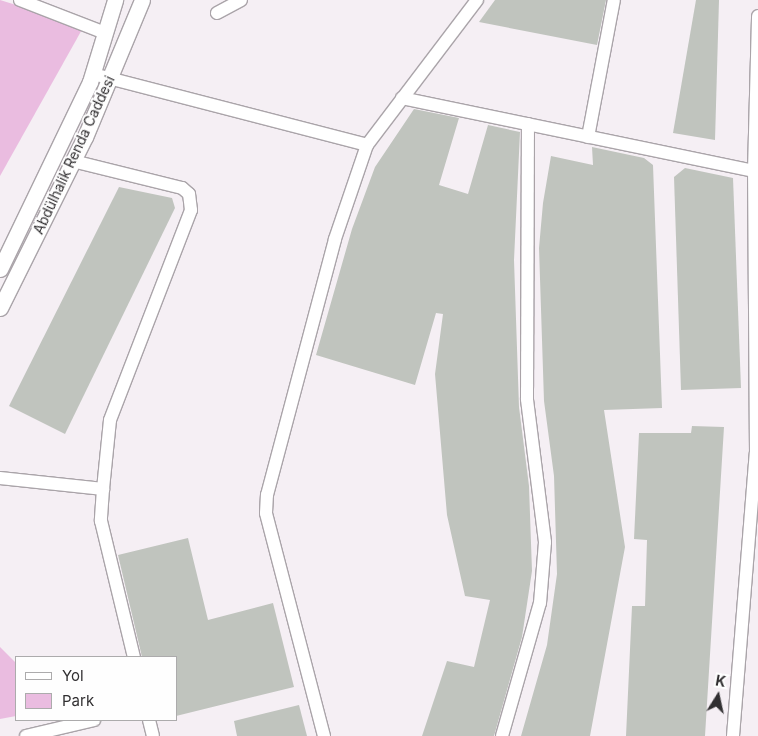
<!DOCTYPE html>
<meta charset="utf-8">
<style>
body{margin:0}
#map{position:relative;width:758px;height:736px;overflow:hidden;background:#f5eff4;font-family:Inter,sans-serif}
div>[style]{position:absolute}
.green>*{inset:0;background:#eabce0}
.building>*{inset:0;background:#c0c4be}
.roads{filter:drop-shadow(1px 0 #aaa4a9) drop-shadow(-1px 0 #aaa4a9) drop-shadow(0 1px #aaa4a9) drop-shadow(0 -1px #aaa4a9)}
.minor>*{height:12px;margin:-6px;padding:0 6px;transform-origin:6px;border-radius:6px;background:#fff}
.major>*{height:15px;margin:-7.5px;padding:0 7.5px;transform-origin:7.5px;border-radius:7.5px;background:#fff}
span{translate:-50% -50%;white-space:nowrap;text-align:center;line-height:1.15;-webkit-text-stroke:4px #fefefe;paint-order:stroke}
.street-label{font-size:14px;color:#312f31}
.legend{position:absolute;left:15px;top:656px;width:162px;height:65px;box-sizing:border-box;background:#fefefe;border:1px solid #acabac;margin:0;padding:6px 9px;list-style:none;font-size:15px;color:#312f31}
.legend li{display:flex;align-items:center;gap:10px;height:25px}
.legend b{width:25px;border:1px solid #acabac}
.north{position:absolute;left:693px;top:671px;width:50px;height:50px;-webkit-text-stroke:4px #fefefe;paint-order:stroke;rotate:10deg;font-size:14px;font-weight:700;line-height:20px;text-align:center;color:#312f31}
.north::after{content:'';display:block;margin:auto;width:18px;height:22px;background:#312f31;clip-path:polygon(50% 0,100% 100%,50% 72%,0 100%)}
</style>
<div id="map">
<div class="green">
<i style="clip-path:polygon(0 0,84px 26px,0 176px)"></i>
<i style="clip-path:polygon(0 647px,16px 663px,16px 716px,0 719px)"></i>
</div>
<div class="building">
<i style="clip-path:polygon(495px 0,606px 0,597px 45px,479px 22px)"></i>
<i style="clip-path:polygon(696px 0,719px 0,715px 140px,673px 133px)"></i>
<i style="clip-path:polygon(414px 109px,459px 118px,439px 185px,468px 194px,488px 125px,520px 132px,514px 260px,519px 407px,529px 486px,532px 571px,522px 637px,494px 736px,422px 736px,447px 661px,474px 667px,490px 600px,465px 596px,447px 515px,435px 374px,443px 314px,436px 313px,415px 385px,316px 355px,352px 229px,375px 167px)"></i>
<i style="clip-path:polygon(592px 147px,644px 158px,653px 165px,662px 408px,604px 410px,625px 547px,590px 736px,521px 736px,547px 645px,557px 574px,554px 476px,544px 401px,539px 248px,543px 203px,551px 156px,593px 165px)"></i>
<i style="clip-path:polygon(685px 168px,733px 178px,741px 388px,681px 390px,674px 177px)"></i>
<i style="clip-path:polygon(119px 187px,172px 198px,175px 208px,65px 434px,9px 406px)"></i>
<i style="clip-path:polygon(692px 426px,724px 427px,705px 736px,626px 736px,632px 606px,645px 606px,647px 540px,634px 539px,639px 433px,691px 433px)"></i>
<i style="clip-path:polygon(188px 538px,208px 620px,273px 603px,294px 687px,176px 716px,176px 657px,142px 657px,118px 555px)"></i>
<i style="clip-path:polygon(299px 705px,307px 736px,237px 736px,234px 721px)"></i>
</div>
<div class="roads">
<div class="minor">
<i style="left:20px;top:0;width:91px;rotate:21.2deg"></i>
<i style="left:217px;top:13px;width:27px;rotate:-28deg"></i>
<i style="left:93px;top:74px;width:283px;rotate:14.5deg"></i>
<i style="left:402px;top:98px;width:359px;rotate:11.7deg"></i>
<i style="left:588px;top:137px;width:139px;rotate:-79.3deg"></i>
<i style="left:0;top:478px;width:104px;rotate:6.1deg"></i>
<i style="left:103px;top:489px;width:69px;rotate:-84.2deg"></i>
<i style="left:110px;top:420px;width:225px;rotate:-68.9deg"></i>
<i style="left:191px;top:210px;width:16px;rotate:-97deg"></i>
<i style="left:189px;top:194px;width:9px;rotate:-139deg"></i>
<i style="left:182px;top:188px;width:112px;rotate:-166.1deg"></i>
<i style="left:103px;top:489px;width:32px;rotate:94deg"></i>
<i style="left:101px;top:521px;width:140px;rotate:76.4deg"></i>
<i style="left:149px;top:720px;width:16px;rotate:76deg"></i>
<i style="left:26px;top:736px;width:70px;rotate:-13.2deg"></i>
<i style="left:324px;top:736px;width:230px;rotate:-104.6deg"></i>
<i style="left:266px;top:513px;width:18px;rotate:-87deg"></i>
<i style="left:267px;top:495px;width:265px;rotate:-75.1deg"></i>
<i style="left:335px;top:239px;width:99px;rotate:-71.2deg"></i>
<i style="left:367px;top:145px;width:182px;rotate:-52.8deg"></i>
<i style="left:502px;top:736px;width:138px;rotate:-74.1deg"></i>
<i style="left:540px;top:603px;width:61px;rotate:-85.3deg"></i>
<i style="left:545px;top:542px;width:144px;rotate:-97.2deg"></i>
<i style="left:527px;top:399px;width:275px;rotate:-89.8deg"></i>
<i style="left:733px;top:736px;width:284px;rotate:-85.4deg"></i>
<i style="left:756px;top:453px;width:282px;rotate:-90.4deg"></i>
<i style="left:754px;top:171px;width:155px;rotate:-88.5deg"></i>
</div>
<div class="major">
<i style="left:0;top:269px;width:208px;rotate:-64.3deg"></i>
<i style="left:90px;top:82px;width:86px;rotate:-73deg"></i>
<i style="left:0;top:308px;width:191px;rotate:-63.6deg"></i>
<i style="left:85px;top:137px;width:148px;rotate:-67.4deg"></i>
</div>
</div>
<div class="street-label">
<span style="left:74px;top:155px;rotate:-65deg">Abdülhalik Renda Caddesi</span>
</div>
<ul class="legend">
<li><b style="height:6px;background:#fff"></b>Yol</li>
<li><b style="height:14px;background:#eabce0"></b>Park</li>
</ul>
<div class="north">K</div>
</div>
